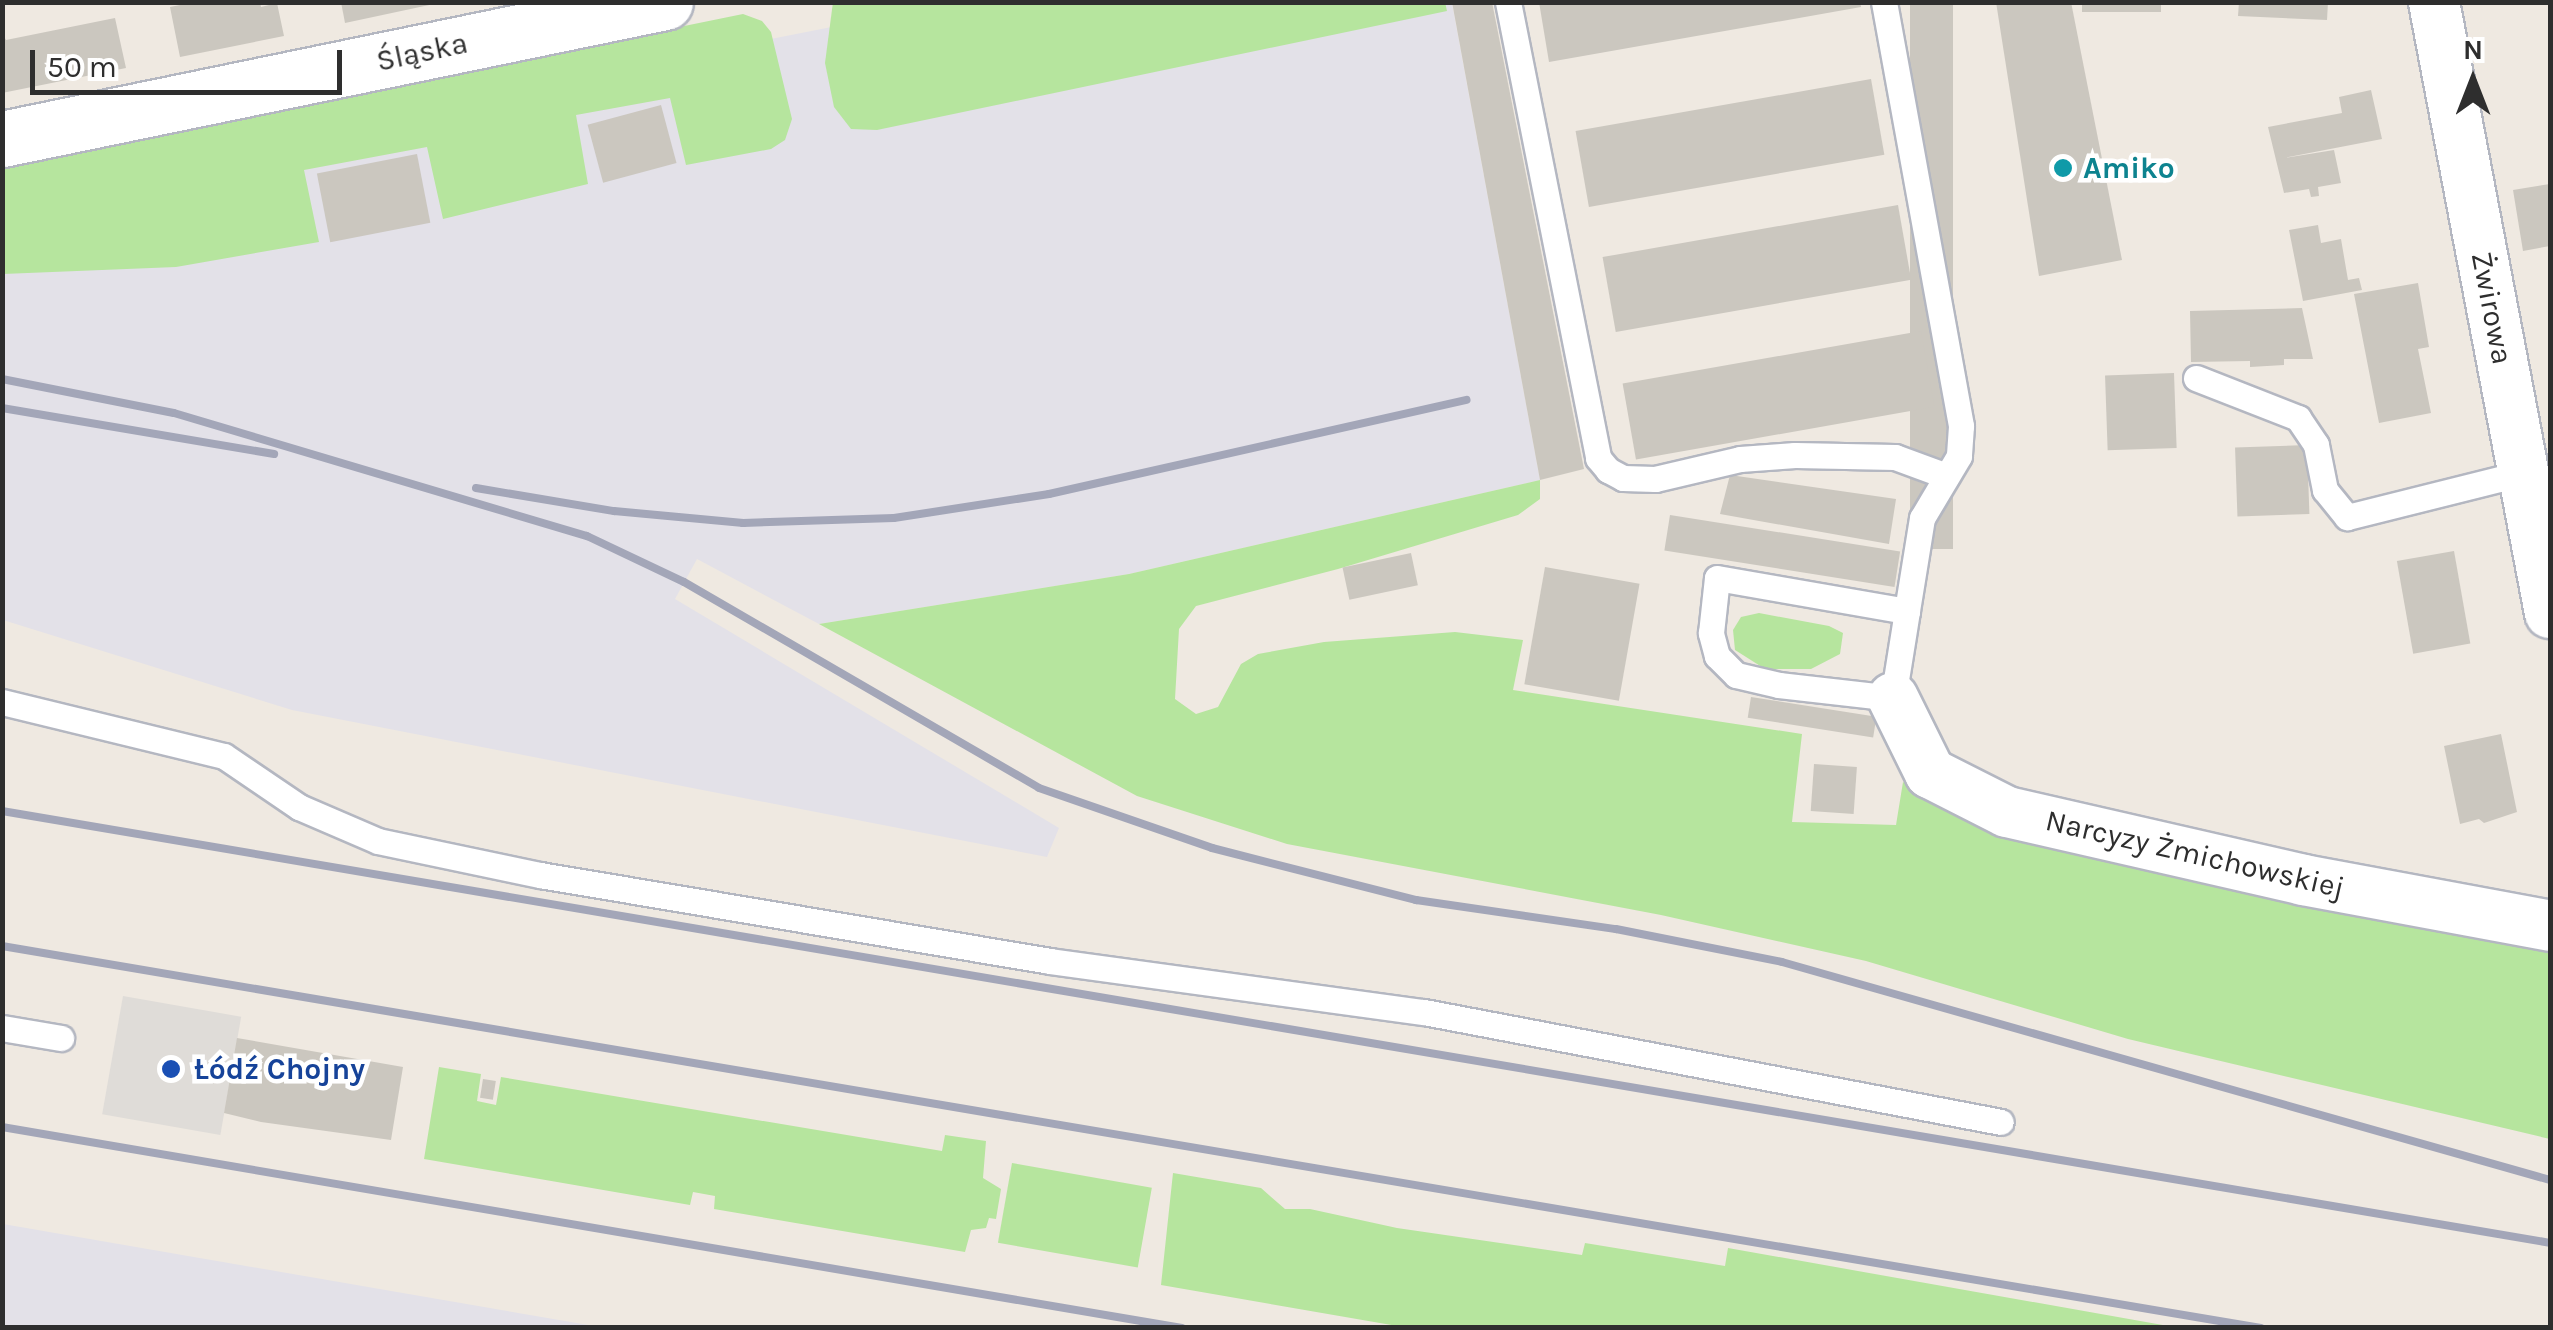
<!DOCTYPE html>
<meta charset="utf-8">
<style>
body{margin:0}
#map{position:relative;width:2553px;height:1330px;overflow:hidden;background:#efe9e1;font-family:Karla,sans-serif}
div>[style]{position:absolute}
.industrial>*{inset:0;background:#e3e1e8}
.green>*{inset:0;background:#b6e59e;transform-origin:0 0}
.plaza>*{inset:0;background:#dfdcd8;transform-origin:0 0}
.building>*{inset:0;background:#cbc7bf;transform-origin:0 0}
.roads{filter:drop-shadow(2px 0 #b4b7c1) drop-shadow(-2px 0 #b4b7c1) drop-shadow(0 2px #b4b7c1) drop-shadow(0 -2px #b4b7c1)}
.service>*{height:25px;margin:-12.5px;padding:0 12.5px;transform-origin:12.5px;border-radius:12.5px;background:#fff}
.minor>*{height:50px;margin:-25px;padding:0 25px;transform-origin:25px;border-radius:25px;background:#fff}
.tertiary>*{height:55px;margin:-27.5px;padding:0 27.5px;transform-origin:27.5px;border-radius:27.5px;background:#fff}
.rail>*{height:8px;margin:-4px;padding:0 4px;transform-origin:4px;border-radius:4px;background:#a3a6b8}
.dots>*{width:28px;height:28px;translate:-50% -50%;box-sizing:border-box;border:5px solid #fff;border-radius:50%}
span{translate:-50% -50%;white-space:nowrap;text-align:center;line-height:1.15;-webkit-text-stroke:9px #fff;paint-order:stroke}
.street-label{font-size:30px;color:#2e2e2e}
.culture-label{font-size:30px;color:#0d838f;font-weight:700}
.left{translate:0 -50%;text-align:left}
.transit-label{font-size:30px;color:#164399;font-weight:700}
.frame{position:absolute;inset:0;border:5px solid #2e2e2e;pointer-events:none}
.north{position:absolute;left:2423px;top:30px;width:100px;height:100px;-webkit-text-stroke:8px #fff;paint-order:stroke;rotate:0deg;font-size:28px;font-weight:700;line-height:40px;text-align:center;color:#2e2e2e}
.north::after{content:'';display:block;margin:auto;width:35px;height:45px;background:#2e2e2e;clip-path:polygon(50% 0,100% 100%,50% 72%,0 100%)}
.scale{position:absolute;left:30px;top:50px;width:312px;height:45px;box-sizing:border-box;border:5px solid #2e2e2e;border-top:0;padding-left:12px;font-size:30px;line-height:35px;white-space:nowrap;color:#2e2e2e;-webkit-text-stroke:8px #fff;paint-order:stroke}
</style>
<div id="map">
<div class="industrial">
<i style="clip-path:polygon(953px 3px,1452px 3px,1540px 480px,1129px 574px,819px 624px,697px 559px,675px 599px,1059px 828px,1047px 857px,292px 710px,3px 620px,3px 191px)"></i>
<i style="clip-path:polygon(3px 1224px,600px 1327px,3px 1327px)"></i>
</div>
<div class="green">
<i style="clip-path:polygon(833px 2px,1445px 2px,1447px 11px,877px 130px,851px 129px,834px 107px,825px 63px)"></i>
<i style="clip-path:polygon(743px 14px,762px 21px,771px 32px,792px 119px,785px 140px,771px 149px,686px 165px,670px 98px,576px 115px,588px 184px,443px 219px,427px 147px,304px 170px,319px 242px,176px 267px,3px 274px,3px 165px)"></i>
<i style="clip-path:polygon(1540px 480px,1540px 499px,1518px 515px,1338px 569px,1196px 606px,1179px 629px,1175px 699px,1196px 714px,1218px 707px,1241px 664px,1258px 654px,1324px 642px,1455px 632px,1523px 640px,1513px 690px,1802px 734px,1792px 822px,1896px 825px,1903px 782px,1955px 813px,2550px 944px,2550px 1139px,2128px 1039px,1866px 961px,1661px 915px,1287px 844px,1137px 796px,819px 624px,1129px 574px)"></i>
<i style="clip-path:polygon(1759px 613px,1829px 626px,1843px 633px,1840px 654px,1811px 669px,1765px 669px,1735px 650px,1733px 630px,1741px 617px)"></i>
<i style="clip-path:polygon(439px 1067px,481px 1074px,477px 1101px,496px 1105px,501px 1077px,942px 1151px,945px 1135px,986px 1141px,983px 1178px,1001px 1189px,996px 1219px,989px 1218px,986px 1228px,971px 1230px,965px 1252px,714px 1209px,715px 1196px,693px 1192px,690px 1205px,424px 1159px)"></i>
<i style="left:1012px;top:1163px;width:142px;height:81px;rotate:10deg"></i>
<i style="clip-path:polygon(1173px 1173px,1261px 1188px,1285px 1209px,1310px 1209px,1397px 1228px,1582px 1255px,1585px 1243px,1725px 1266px,1728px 1248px,2174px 1327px,1403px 1327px,1161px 1285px)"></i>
</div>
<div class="plaza">
<i style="left:123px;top:996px;width:120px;height:120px;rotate:10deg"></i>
</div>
<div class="building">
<i style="clip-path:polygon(195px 2px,260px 2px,261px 7px,277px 3px,284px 36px,180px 57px,170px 7px)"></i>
<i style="clip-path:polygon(341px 2px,433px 2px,434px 4px,345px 23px)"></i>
<i style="clip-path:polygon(1452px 2px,1492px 2px,1584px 469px,1540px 480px)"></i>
<i style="clip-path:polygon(1539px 2px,1860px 2px,1861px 7px,1549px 62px)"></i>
<i style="left:1910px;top:2px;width:43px;height:547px"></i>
<i style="clip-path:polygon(1996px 2px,2071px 2px,2122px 260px,2039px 276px)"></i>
<i style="left:2082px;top:2px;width:79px;height:10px"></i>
<i style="clip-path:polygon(2239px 2px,2328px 2px,2327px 20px,2238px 16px)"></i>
<i style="clip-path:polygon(115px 18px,126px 68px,2px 93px,2px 33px,6px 40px)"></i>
<i style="left:1871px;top:79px;width:77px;height:300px;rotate:80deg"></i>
<i style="clip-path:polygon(2371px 90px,2382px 139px,2284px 158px,2334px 150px,2341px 183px,2318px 187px,2319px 196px,2311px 197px,2309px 189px,2284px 193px,2268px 127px,2342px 113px,2339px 97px)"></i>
<i style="left:661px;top:105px;width:60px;height:76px;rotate:75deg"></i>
<i style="left:417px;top:154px;width:70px;height:102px;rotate:79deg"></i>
<i style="clip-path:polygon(2550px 184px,2550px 246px,2523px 251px,2513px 190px)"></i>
<i style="left:1898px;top:205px;width:76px;height:300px;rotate:80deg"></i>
<i style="clip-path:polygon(2318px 225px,2321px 243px,2341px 239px,2348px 280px,2359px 278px,2362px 290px,2303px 301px,2289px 230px)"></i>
<i style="clip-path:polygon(2418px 283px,2429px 347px,2418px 349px,2431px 413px,2379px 423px,2354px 294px)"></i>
<i style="clip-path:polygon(2302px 308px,2313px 359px,2284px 359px,2284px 365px,2250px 367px,2250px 361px,2191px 362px,2190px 311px)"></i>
<i style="left:1921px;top:331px;width:77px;height:303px;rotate:80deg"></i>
<i style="left:2174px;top:373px;width:75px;height:69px;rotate:88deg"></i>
<i style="left:2307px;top:445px;width:69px;height:72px;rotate:88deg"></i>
<i style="clip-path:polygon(1730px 475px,1896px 499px,1889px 544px,1720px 514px)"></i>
<i style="left:1670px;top:515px;width:233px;height:36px;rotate:9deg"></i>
<i style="left:2454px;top:551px;width:94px;height:58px;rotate:80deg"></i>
<i style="left:1411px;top:553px;width:33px;height:70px;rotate:78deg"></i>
<i style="left:1545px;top:567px;width:96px;height:119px;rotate:10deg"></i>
<i style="left:1751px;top:697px;width:127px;height:21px;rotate:9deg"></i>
<i style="clip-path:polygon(2501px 734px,2517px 812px,2484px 823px,2479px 819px,2460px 824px,2444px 746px)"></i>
<i style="left:1814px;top:764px;width:43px;height:47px;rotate:4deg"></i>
<i style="clip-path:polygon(237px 1038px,403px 1067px,391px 1140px,261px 1122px,224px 1113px)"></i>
<i style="left:483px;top:1079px;width:13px;height:19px;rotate:9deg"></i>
</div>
<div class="roads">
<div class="service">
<i style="left:1508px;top:2px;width:465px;rotate:78.8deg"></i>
<i style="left:1598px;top:458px;width:16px;rotate:50deg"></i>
<i style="left:1608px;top:470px;width:17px;rotate:28deg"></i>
<i style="left:1623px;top:478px;width:32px;rotate:2deg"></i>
<i style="left:1655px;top:479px;width:87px;rotate:-13.2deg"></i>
<i style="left:1740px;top:459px;width:55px;rotate:-4.2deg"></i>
<i style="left:1795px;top:455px;width:100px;rotate:1.1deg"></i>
<i style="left:1895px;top:457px;width:55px;rotate:20.1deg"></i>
<i style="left:1884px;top:2px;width:431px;rotate:79.7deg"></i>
<i style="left:1961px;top:426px;width:30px;rotate:94deg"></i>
<i style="left:1959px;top:456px;width:72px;rotate:120.8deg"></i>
<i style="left:1922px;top:518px;width:94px;rotate:99.2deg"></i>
<i style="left:1907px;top:611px;width:88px;rotate:99.1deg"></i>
<i style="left:1893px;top:698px;width:115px;rotate:-173.5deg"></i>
<i style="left:1779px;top:685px;width:44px;rotate:-166.9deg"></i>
<i style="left:1736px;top:675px;width:27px;rotate:-135deg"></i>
<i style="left:1717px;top:656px;width:24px;rotate:-105deg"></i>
<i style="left:1711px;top:633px;width:55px;rotate:-83.8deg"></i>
<i style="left:1717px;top:578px;width:193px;rotate:9.9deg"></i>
<i style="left:2196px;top:378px;width:110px;rotate:21.4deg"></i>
<i style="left:2298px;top:418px;width:32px;rotate:56deg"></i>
<i style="left:2316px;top:445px;width:46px;rotate:78.7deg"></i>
<i style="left:2325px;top:490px;width:35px;rotate:51deg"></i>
<i style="left:2347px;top:517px;width:182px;rotate:-14deg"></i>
<i style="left:2px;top:702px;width:228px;rotate:13.7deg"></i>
<i style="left:224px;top:756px;width:91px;rotate:34.2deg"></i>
<i style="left:299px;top:807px;width:86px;rotate:23.3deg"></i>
<i style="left:378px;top:841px;width:166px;rotate:11.9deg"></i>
<i style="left:540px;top:875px;width:517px;rotate:9.57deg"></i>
<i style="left:1050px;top:961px;width:377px;rotate:7.8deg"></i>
<i style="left:1424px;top:1012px;width:587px;rotate:10.79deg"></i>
<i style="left:2px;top:1028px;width:60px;rotate:9.6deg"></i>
</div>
<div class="minor">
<i style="left:2434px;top:2px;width:622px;rotate:79.25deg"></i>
<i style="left:1893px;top:698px;width:84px;rotate:63.7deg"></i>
<i style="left:1930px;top:773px;width:86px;rotate:26.9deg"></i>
<i style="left:2007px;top:812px;width:304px;rotate:12.9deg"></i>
<i style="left:2303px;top:880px;width:251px;rotate:10.5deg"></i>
</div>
<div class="tertiary">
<i style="left:2px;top:139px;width:677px;rotate:-11.68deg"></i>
</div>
</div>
<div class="rail">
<i style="left:2px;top:379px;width:175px;rotate:11.2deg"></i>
<i style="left:174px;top:413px;width:431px;rotate:16.6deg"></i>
<i style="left:587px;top:536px;width:107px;rotate:25.4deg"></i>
<i style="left:684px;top:582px;width:410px;rotate:30.1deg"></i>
<i style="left:1039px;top:788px;width:183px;rotate:19.1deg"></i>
<i style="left:1212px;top:848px;width:211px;rotate:14.3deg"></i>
<i style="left:1416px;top:900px;width:202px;rotate:8.3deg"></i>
<i style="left:1616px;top:929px;width:169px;rotate:11.2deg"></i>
<i style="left:1782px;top:962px;width:798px;rotate:15.85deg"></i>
<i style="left:2px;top:408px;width:276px;rotate:9.6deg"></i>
<i style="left:476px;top:488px;width:140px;rotate:9.5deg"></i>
<i style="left:614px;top:511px;width:130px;rotate:5.3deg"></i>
<i style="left:743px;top:523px;width:151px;rotate:-1.9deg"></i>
<i style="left:894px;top:518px;width:157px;rotate:-8.8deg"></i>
<i style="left:1049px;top:494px;width:428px;rotate:-12.7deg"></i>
<i style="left:2px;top:811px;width:2584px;rotate:9.62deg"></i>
<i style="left:2px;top:946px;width:2291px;rotate:9.6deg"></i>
<i style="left:2px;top:1127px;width:1197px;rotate:9.67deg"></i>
</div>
<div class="dots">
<i style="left:2063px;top:168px;background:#0f9aa8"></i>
<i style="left:171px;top:1069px;background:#1a4fb4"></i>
</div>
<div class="street-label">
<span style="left:422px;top:52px;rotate:-12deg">Śląska</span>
<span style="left:2492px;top:308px;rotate:79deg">Żwirowa</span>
<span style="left:2195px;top:854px;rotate:13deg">Narcyzy Żmichowskiej</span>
</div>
<div class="culture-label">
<span class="left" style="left:2083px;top:168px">Amiko</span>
</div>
<div class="transit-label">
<span class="left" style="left:194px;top:1069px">Łódź Chojny</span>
</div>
<div class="frame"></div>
<div class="north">N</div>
<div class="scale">50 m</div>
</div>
